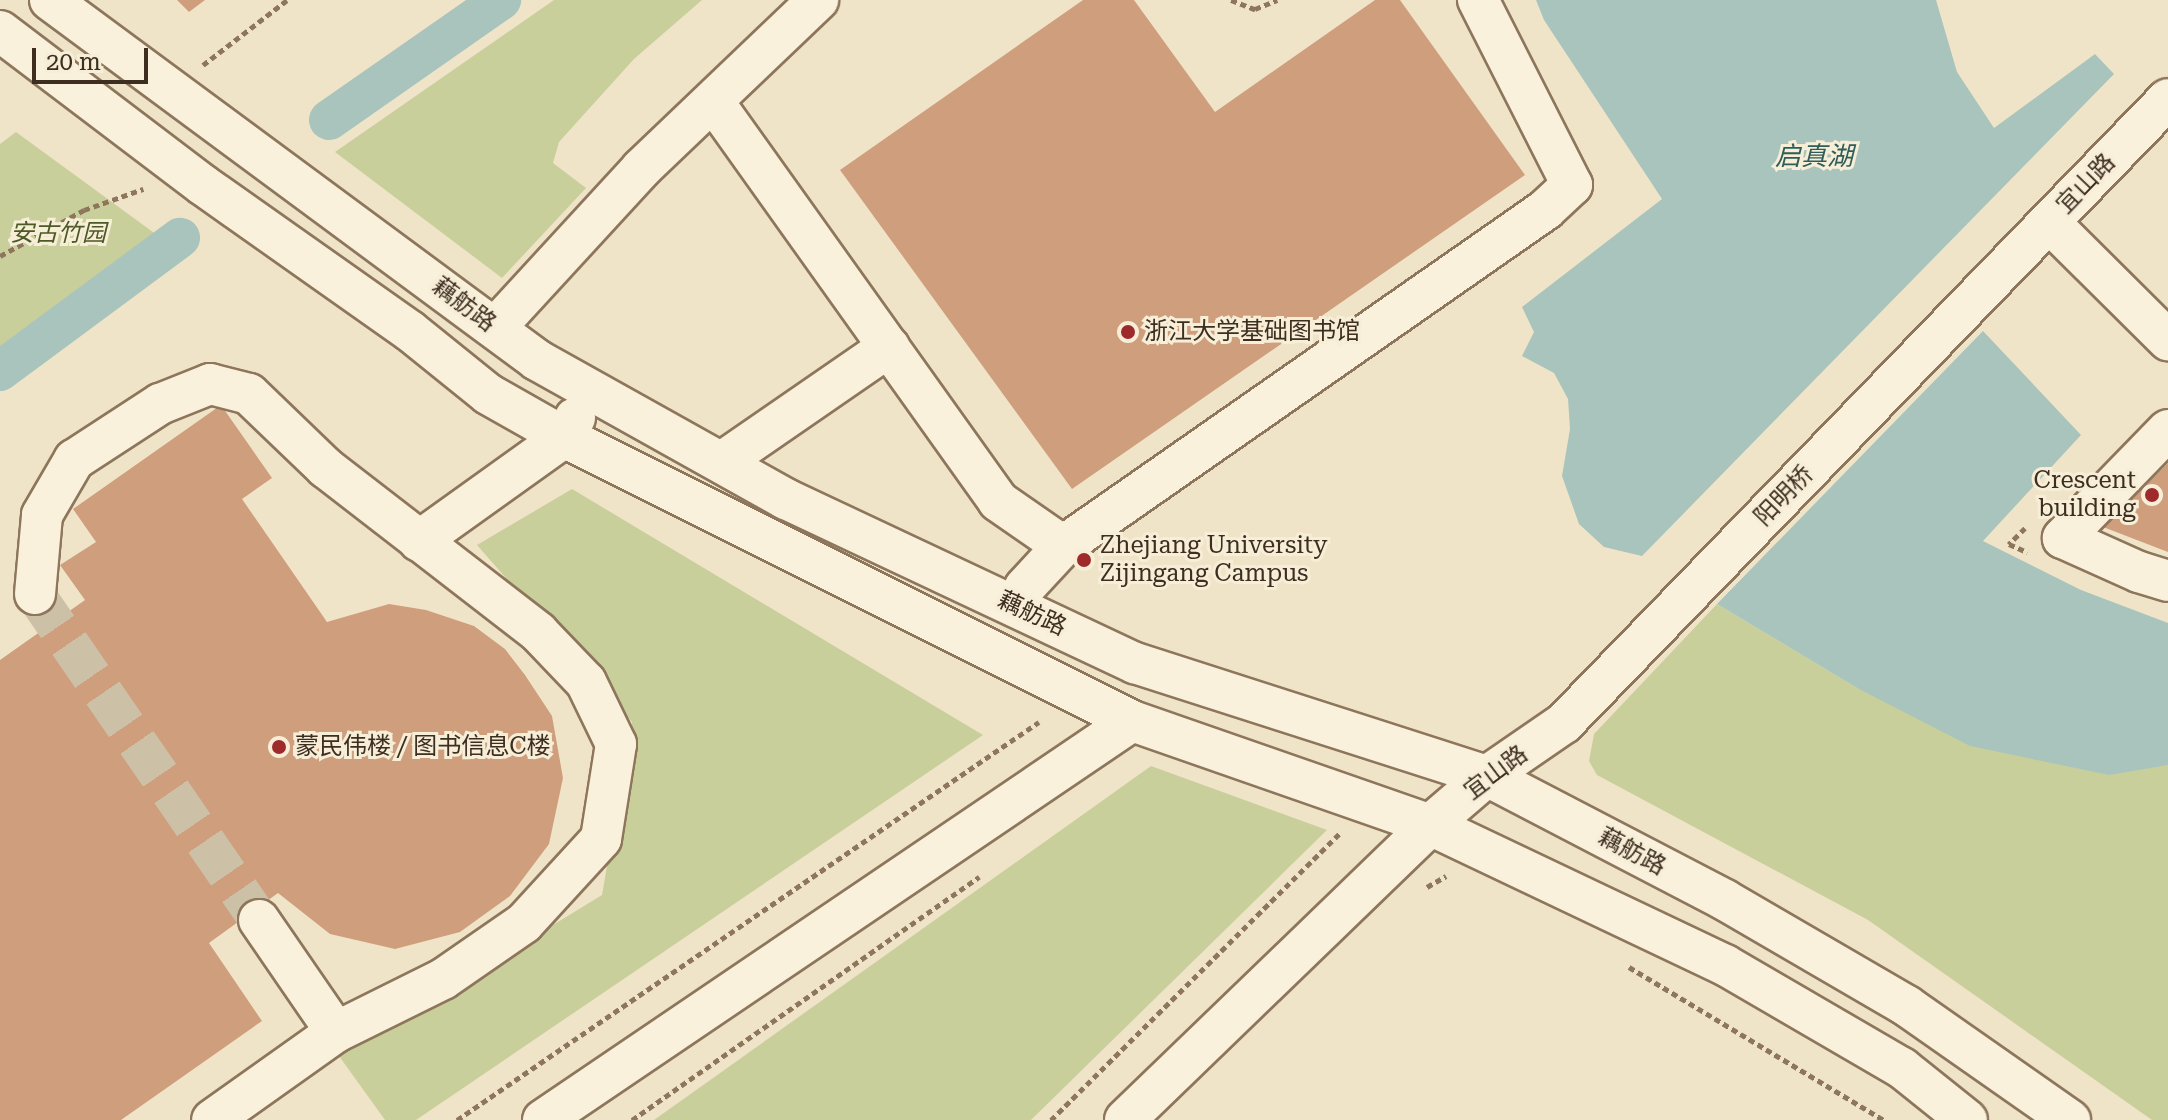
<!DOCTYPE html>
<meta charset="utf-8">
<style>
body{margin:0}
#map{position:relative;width:2168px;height:1120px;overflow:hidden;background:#f0e4c8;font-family:"Roboto Serif","Noto Sans SC",serif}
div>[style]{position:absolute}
.green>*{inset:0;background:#c9cf9b}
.water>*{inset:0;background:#a9c4bc}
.canal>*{height:40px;margin:-20px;padding:0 20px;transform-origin:20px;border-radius:20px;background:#a9c4bc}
.building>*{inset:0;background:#cf9f7d}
.minor-tunnel>*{height:40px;margin-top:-20px;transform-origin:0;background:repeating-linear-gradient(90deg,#ccc0a6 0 40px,transparent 0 60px)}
.path>*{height:5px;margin-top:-2.5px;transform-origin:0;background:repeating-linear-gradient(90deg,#8d765c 0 6px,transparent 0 10px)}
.roads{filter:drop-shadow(2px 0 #8d765c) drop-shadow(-2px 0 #8d765c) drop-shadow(0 2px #8d765c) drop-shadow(0 -2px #8d765c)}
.minor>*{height:40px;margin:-20px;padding:0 20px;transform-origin:20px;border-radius:20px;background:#faf1dc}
.dots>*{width:22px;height:22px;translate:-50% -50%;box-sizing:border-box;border:4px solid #f7eed8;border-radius:50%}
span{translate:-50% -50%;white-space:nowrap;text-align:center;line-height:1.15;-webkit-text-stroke:6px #f7eed8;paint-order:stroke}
.street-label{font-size:24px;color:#3d2e20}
.park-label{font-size:24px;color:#4d5a26;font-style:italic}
.poi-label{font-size:24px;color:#3d2e20}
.left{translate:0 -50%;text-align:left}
.right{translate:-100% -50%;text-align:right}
.water-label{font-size:26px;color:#2f5d5a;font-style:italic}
.scale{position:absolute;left:32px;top:48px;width:116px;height:36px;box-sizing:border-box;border:4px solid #3d2e20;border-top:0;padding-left:10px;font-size:24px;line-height:28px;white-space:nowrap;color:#3d2e20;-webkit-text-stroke:6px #f7eed8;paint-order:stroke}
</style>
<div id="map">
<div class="green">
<i style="clip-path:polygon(554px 0,702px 0,634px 59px,559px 142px,553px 163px,586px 188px,502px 278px,335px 152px)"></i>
<i style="clip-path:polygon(16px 132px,157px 235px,0 350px,0 144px)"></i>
<i style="clip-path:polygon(572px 489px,983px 735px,416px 1120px,385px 1120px,339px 1056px,602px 895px,632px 722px,477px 545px)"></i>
<i style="clip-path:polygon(1717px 604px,1857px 688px,2156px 766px,2168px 765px,2168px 1120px,2152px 1120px,1868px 920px,1597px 775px,1589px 761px,1594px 734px)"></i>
<i style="clip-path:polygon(1151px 766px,1327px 830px,1031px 1120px,654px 1120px)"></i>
</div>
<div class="water">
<i style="clip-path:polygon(1536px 0,1936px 0,1957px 72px,1994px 128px,2095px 54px,2114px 74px,1642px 556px,1604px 547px,1579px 524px,1562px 476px,1570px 429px,1568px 399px,1554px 373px,1522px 356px,1534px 332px,1522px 307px,1662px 199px,1544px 20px)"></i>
<i style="clip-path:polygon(1983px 331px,2081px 435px,1983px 541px,2081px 590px,2168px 623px,2168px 765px,2109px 775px,1970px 746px,1857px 688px,1717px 604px)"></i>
</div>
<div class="canal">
<i style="left:329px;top:120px;width:210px;rotate:-34.9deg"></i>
<i style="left:0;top:371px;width:224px;rotate:-36.5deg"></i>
</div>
<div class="building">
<i style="clip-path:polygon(177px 0,205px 0,189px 12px)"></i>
<i style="clip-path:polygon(1083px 0,1134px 0,1215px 112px,1375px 0,1400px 0,1525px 175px,1072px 489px,840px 170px)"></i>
<i style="clip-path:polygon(221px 405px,272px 478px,242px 499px,327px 622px,389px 604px,426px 610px,474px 626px,505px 649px,525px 675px,552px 716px,563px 778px,549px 844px,510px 896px,460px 932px,395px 949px,330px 934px,278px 893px,209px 943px,262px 1021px,121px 1120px,0 1120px,0 660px,85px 600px,60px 565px,96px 542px,73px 509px)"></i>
<i style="clip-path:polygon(2168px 463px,2168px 552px,2103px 527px)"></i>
</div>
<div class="minor-tunnel">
<i style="left:35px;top:594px;width:396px;rotate:55.5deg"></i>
</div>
<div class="path">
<i style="left:1231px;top:0;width:26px;rotate:21deg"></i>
<i style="left:1255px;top:9px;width:24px;rotate:-22deg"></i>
<i style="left:203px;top:65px;width:106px;rotate:-37.7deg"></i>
<i style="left:0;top:256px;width:96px;rotate:-28.7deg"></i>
<i style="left:84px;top:210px;width:63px;rotate:-19.6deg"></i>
<i style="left:2025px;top:528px;width:23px;rotate:135deg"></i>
<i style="left:2009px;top:544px;width:20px;rotate:24deg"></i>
<i style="left:1427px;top:887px;width:22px;rotate:-30deg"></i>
<i style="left:1629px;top:967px;width:297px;rotate:31deg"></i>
<i style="left:457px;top:1120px;width:705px;rotate:-34.37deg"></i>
<i style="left:632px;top:1120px;width:424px;rotate:-35deg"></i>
<i style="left:1051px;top:1120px;width:407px;rotate:-44.8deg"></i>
</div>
<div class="roads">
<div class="minor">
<i style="left:50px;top:0;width:606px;rotate:36.47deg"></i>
<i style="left:537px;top:360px;width:285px;rotate:29.2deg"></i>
<i style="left:786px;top:499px;width:386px;rotate:25.2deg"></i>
<i style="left:1135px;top:663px;width:370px;rotate:17.8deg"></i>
<i style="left:1487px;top:776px;width:268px;rotate:27.5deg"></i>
<i style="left:1725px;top:900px;width:211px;rotate:30.2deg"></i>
<i style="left:1907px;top:1006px;width:199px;rotate:35deg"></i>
<i style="left:0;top:31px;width:255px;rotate:37.2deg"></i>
<i style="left:203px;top:185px;width:253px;rotate:35.2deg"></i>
<i style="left:410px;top:331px;width:100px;rotate:38.9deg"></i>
<i style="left:488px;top:394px;width:87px;rotate:29.5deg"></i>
<i style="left:564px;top:437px;width:635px;rotate:26.57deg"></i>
<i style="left:1132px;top:721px;width:316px;rotate:19.2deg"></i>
<i style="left:1430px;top:825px;width:327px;rotate:25.4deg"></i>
<i style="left:1725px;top:965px;width:205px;rotate:30.2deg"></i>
<i style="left:1902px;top:1068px;width:83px;rotate:38.7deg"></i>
<i style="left:713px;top:101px;width:491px;rotate:54.5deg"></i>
<i style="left:998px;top:501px;width:79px;rotate:34.7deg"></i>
<i style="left:2049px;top:222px;width:168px;rotate:44.8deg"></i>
<i style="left:495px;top:328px;width:216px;rotate:-47.4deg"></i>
<i style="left:641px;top:169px;width:245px;rotate:-43.7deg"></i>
<i style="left:2168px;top:430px;width:151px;rotate:134.2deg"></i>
<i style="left:2063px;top:538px;width:83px;rotate:24.1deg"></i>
<i style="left:2139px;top:572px;width:30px;rotate:17deg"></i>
<i style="left:722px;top:462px;width:203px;rotate:-34.6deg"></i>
<i style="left:419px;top:541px;width:178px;rotate:-35.6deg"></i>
<i style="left:564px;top:437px;width:22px;rotate:-60deg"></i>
<i style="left:35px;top:594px;width:79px;rotate:-84.9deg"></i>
<i style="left:42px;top:515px;width:64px;rotate:-59.8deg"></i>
<i style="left:74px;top:460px;width:103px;rotate:-33.1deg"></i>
<i style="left:160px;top:404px;width:54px;rotate:-21.8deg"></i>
<i style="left:210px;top:384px;width:40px;rotate:14.4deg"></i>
<i style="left:249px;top:394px;width:107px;rotate:43.9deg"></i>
<i style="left:326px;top:468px;width:268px;rotate:37.7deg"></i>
<i style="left:538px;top:632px;width:69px;rotate:46.2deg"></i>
<i style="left:586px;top:682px;width:69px;rotate:64.2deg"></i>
<i style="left:616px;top:744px;width:96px;rotate:99deg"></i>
<i style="left:601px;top:839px;width:114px;rotate:132.5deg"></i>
<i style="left:524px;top:923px;width:98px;rotate:145.3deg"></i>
<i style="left:443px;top:979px;width:119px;rotate:153.6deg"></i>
<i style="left:336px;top:1032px;width:152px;rotate:144.6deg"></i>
<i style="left:1015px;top:606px;width:21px;rotate:-62deg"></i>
<i style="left:1025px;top:587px;width:56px;rotate:-47.2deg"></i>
<i style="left:1063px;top:546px;width:588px;rotate:-34.88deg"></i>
<i style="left:1545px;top:210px;width:37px;rotate:-43deg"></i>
<i style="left:1572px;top:185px;width:208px;rotate:-116.9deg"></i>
<i style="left:259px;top:920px;width:136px;rotate:55.5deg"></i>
<i style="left:543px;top:1120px;width:711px;rotate:-34.11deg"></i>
<i style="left:1125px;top:1120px;width:424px;rotate:-44deg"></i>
<i style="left:1430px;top:825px;width:75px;rotate:-40.7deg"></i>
<i style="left:1487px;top:776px;width:93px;rotate:-34.5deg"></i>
<i style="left:1564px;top:723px;width:868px;rotate:-45.93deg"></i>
</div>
</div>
<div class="dots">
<i style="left:1128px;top:332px;background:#9e2a2b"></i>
<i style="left:2152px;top:495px;background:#9e2a2b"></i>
<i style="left:1084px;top:560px;background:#9e2a2b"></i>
<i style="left:279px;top:747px;background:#9e2a2b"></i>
</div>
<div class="street-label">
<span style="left:2086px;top:184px;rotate:-46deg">宜山路</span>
<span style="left:464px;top:305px;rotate:37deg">藕舫路</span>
<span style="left:1784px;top:496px;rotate:-46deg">阳明桥</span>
<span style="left:1032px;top:614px;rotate:25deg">藕舫路</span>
<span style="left:1496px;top:773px;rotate:-37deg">宜山路</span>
<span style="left:1632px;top:852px;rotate:28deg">藕舫路</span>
</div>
<div class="park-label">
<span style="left:58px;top:234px">安古竹园</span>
</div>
<div class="poi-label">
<span class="left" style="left:1144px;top:332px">浙江大学基础图书馆</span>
<span class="right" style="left:2136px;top:495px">Crescent<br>building</span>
<span class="left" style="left:1100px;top:560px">Zhejiang University<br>Zijingang Campus</span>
<span class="left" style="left:295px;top:747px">蒙民伟楼 / 图书信息C楼</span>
</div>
<div class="water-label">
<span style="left:1814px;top:157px">启真湖</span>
</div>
<div class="scale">20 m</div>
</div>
